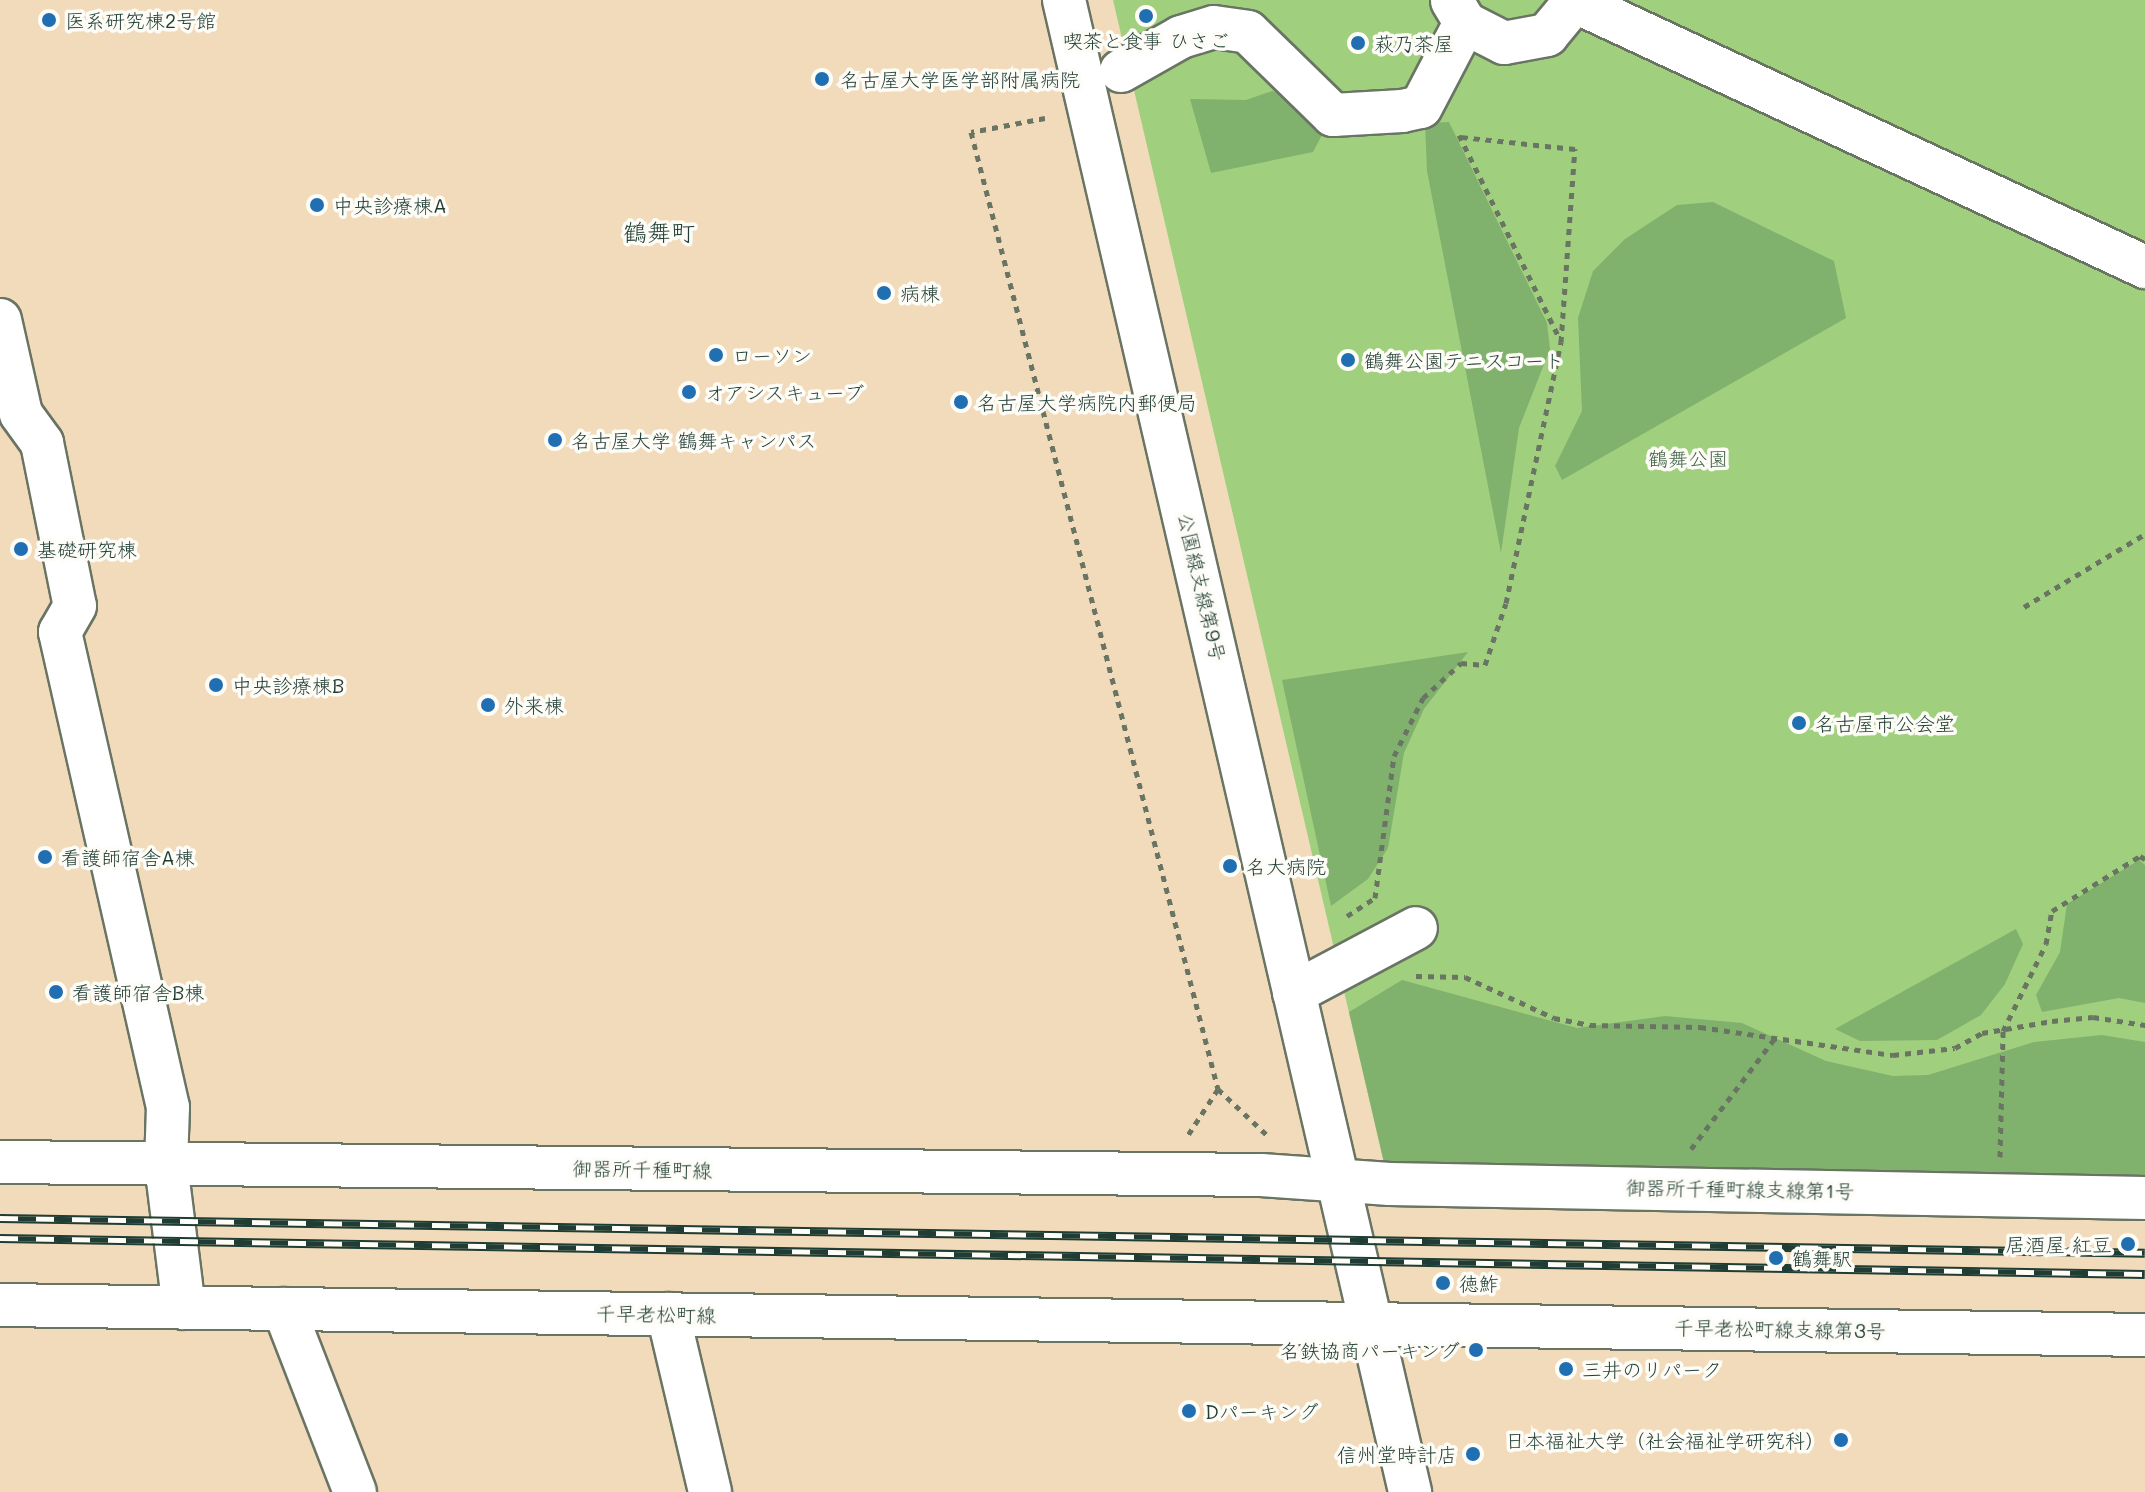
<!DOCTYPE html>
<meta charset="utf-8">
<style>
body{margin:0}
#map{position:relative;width:2145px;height:1492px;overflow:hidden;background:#f2dbbb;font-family:Mali,"Klee One",sans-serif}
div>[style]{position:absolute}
.green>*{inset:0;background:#a0cf7e}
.forest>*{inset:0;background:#80b26d}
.path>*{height:5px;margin-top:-2.5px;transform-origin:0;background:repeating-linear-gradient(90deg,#697463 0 6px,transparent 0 12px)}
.roads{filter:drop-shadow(2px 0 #697463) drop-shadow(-2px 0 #697463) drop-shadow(0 2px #697463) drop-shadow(0 -2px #697463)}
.minor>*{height:42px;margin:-21px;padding:0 21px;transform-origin:21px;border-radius:21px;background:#fff}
.rail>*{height:9px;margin-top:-4.5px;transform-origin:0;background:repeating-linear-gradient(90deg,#fdfcf7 0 18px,#1f3d34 0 36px);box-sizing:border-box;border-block:2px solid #1f3d34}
.dots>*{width:22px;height:22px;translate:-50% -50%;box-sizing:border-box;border:4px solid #fdfcf7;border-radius:50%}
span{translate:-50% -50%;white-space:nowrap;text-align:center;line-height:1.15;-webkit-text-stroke:7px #fdfcf7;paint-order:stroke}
.poi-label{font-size:20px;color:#1f3d34}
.left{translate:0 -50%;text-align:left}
.right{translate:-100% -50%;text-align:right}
.park-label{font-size:20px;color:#3f6246}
.street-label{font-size:20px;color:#1f3d34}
.quarter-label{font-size:24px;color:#1f3d34}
</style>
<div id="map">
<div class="green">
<i style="clip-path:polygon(1113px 0,2145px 0,2145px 1186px,1385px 1167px)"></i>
</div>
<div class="forest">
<i style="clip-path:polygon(1272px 91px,1298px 97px,1315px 114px,1323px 133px,1313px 152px,1211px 173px,1190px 99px,1246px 100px)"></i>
<i style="clip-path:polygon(1449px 122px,1547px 323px,1550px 349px,1519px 428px,1501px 553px,1427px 171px,1425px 123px)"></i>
<i style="clip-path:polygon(1713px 202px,1834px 261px,1846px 318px,1562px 480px,1555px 466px,1582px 411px,1578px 318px,1593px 271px,1625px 239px,1677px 205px)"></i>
<i style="clip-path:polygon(1468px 652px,1424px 709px,1404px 753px,1388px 848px,1368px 879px,1331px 906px,1282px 680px)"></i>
<i style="clip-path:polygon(2139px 860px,2145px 865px,2145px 1003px,2119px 998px,2042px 1012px,2036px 995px,2060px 952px,2067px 904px)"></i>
<i style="clip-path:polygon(2016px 929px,2023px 944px,2005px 984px,1981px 1015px,1937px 1040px,1860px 1041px,1835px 1029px)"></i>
<i style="clip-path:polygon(1402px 980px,1577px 1028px,1665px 1016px,1742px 1023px,1826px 1061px,1893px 1076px,1928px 1075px,2034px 1042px,2102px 1035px,2145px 1042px,2145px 1182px,1385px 1167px,1349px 1012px)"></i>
</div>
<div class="path">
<i style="left:1045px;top:118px;width:75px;rotate:169.3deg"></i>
<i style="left:971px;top:132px;width:988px;rotate:75.53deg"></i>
<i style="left:1218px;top:1089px;width:55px;rotate:123.1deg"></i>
<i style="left:1459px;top:135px;width:225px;rotate:63.7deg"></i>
<i style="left:2024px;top:607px;width:141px;rotate:-31.1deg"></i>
<i style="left:1347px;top:916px;width:33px;rotate:-33deg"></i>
<i style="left:1375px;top:898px;width:143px;rotate:-82.4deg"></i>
<i style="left:1394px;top:756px;width:65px;rotate:-63.4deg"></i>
<i style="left:1423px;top:698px;width:52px;rotate:-42.6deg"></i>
<i style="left:1461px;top:663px;width:24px;rotate:5deg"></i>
<i style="left:1485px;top:665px;width:65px;rotate:-71.3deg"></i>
<i style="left:1506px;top:603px;width:267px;rotate:-78.1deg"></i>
<i style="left:1561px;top:342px;width:194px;rotate:-85.9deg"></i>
<i style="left:1575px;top:149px;width:116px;rotate:-174deg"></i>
<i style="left:1416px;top:976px;width:49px;rotate:1.2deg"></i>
<i style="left:1465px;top:977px;width:98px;rotate:24.7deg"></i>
<i style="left:1554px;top:1018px;width:37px;rotate:11deg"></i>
<i style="left:1590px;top:1025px;width:110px;rotate:1deg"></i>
<i style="left:1700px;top:1027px;width:195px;rotate:8.3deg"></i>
<i style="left:1893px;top:1055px;width:62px;rotate:-6.4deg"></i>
<i style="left:1955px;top:1048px;width:31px;rotate:-29deg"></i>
<i style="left:1982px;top:1033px;width:71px;rotate:-9.7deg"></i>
<i style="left:2052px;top:1021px;width:41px;rotate:-5.6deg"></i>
<i style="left:2093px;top:1017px;width:53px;rotate:8.7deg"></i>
<i style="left:1218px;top:1089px;width:67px;rotate:43.2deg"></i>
<i style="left:1691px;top:1149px;width:139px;rotate:-52.9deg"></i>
<i style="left:2000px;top:1157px;width:126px;rotate:-88.6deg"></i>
<i style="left:2003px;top:1031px;width:97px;rotate:-63.7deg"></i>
<i style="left:2046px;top:944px;width:34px;rotate:-80deg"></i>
<i style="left:2052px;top:911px;width:104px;rotate:-32deg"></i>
<i style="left:2140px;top:856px;width:6px;rotate:31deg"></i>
</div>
<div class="roads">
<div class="minor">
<i style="left:1064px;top:0;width:1532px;rotate:76.94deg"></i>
<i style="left:1452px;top:1px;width:26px;rotate:59deg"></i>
<i style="left:1465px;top:23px;width:44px;rotate:27.1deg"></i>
<i style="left:1504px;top:43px;width:44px;rotate:-10.5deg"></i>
<i style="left:1547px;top:35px;width:45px;rotate:-50.4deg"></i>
<i style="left:1576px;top:2px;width:628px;rotate:24.97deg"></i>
<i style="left:1121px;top:71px;width:69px;rotate:-29.5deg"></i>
<i style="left:1181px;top:37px;width:34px;rotate:-17deg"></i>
<i style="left:1214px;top:27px;width:34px;rotate:8deg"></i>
<i style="left:1248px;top:32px;width:119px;rotate:44.3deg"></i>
<i style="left:1333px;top:115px;width:69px;rotate:-3.3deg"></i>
<i style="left:1402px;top:111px;width:19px;rotate:-12deg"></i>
<i style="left:1421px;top:107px;width:95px;rotate:-62.4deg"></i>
<i style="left:0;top:320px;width:96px;rotate:77.4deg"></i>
<i style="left:21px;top:414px;width:36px;rotate:54deg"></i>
<i style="left:42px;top:443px;width:166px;rotate:78.6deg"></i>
<i style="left:75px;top:606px;width:30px;rotate:120deg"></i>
<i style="left:60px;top:632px;width:487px;rotate:77.2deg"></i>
<i style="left:168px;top:1107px;width:57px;rotate:92deg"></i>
<i style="left:166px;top:1164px;width:145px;rotate:82.9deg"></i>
<i style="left:1294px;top:993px;width:138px;rotate:-28deg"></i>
<i style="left:0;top:1162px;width:1261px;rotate:0.59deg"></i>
<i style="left:1261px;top:1175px;width:129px;rotate:4deg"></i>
<i style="left:1390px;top:1184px;width:755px;rotate:1.06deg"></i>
<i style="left:0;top:1305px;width:2145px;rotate:0.8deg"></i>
<i style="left:284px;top:1309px;width:196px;rotate:68.8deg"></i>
<i style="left:668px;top:1314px;width:183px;rotate:76.7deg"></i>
</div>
</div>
<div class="rail">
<i style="left:0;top:1218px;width:2145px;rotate:0.93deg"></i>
<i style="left:0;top:1238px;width:2145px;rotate:0.96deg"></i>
</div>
<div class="dots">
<i style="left:1146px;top:16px;background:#1f6fb2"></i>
<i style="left:49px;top:20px;background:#1f6fb2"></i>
<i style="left:1358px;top:43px;background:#1f6fb2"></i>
<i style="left:822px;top:79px;background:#1f6fb2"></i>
<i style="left:317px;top:205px;background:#1f6fb2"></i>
<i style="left:884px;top:293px;background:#1f6fb2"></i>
<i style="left:716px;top:355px;background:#1f6fb2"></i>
<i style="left:1348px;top:360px;background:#1f6fb2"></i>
<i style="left:689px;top:392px;background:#1f6fb2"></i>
<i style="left:961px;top:402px;background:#1f6fb2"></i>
<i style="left:555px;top:440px;background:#1f6fb2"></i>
<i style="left:21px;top:549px;background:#1f6fb2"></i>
<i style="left:216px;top:685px;background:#1f6fb2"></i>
<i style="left:488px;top:705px;background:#1f6fb2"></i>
<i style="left:1799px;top:723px;background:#1f6fb2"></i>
<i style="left:45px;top:857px;background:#1f6fb2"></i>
<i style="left:1230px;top:866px;background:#1f6fb2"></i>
<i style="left:56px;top:992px;background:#1f6fb2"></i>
<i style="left:2128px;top:1244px;background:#1f6fb2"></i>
<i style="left:1776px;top:1258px;background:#1f6fb2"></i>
<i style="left:1443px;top:1283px;background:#1f6fb2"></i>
<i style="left:1476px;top:1350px;background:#1f6fb2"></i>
<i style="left:1566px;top:1369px;background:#1f6fb2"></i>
<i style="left:1189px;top:1411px;background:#1f6fb2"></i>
<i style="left:1841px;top:1440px;background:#1f6fb2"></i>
<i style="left:1473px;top:1454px;background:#1f6fb2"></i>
</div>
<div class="poi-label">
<span class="left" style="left:65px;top:20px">医系研究棟2号館</span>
<span style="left:1146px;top:40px">喫茶と食事 ひさご</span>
<span class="left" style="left:1374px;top:43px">萩乃茶屋</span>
<span class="left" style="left:840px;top:79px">名古屋大学医学部附属病院</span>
<span class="left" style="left:333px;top:205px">中央診療棟A</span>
<span class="left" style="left:900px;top:293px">病棟</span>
<span class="left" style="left:732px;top:355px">ローソン</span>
<span class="left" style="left:1364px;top:360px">鶴舞公園テニスコート</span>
<span class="left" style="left:705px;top:392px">オアシスキューブ</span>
<span class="left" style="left:977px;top:402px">名古屋大学病院内郵便局</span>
<span class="left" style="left:571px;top:440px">名古屋大学 鶴舞キャンパス</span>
<span class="left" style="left:37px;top:549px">基礎研究棟</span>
<span class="left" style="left:232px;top:685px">中央診療棟B</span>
<span class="left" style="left:504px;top:705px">外来棟</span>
<span class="left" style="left:1815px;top:723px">名古屋市公会堂</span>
<span class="left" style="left:61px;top:857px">看護師宿舎A棟</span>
<span class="left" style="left:1246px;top:866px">名大病院</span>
<span class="left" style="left:72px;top:992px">看護師宿舎B棟</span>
<span class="right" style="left:2112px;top:1244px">居酒屋 紅豆</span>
<span class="left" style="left:1792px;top:1258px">鶴舞駅</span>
<span class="left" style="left:1459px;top:1283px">徳鮓</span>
<span class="right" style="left:1460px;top:1350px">名鉄協商パーキング</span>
<span class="left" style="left:1582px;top:1369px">三井のリパーク</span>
<span class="left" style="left:1205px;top:1411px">Dパーキング</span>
<span class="right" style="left:1825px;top:1440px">日本福祉大学（社会福祉学研究科）</span>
<span class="right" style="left:1457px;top:1454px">信州堂時計店</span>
</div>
<div class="park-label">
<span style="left:1688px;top:458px">鶴舞公園</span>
</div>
<div class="street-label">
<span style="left:1202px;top:587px;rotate:77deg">公園線支線第9号</span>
<span style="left:642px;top:1169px;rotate:1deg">御器所千種町線</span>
<span style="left:1740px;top:1189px;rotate:1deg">御器所千種町線支線第1号</span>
<span style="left:656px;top:1314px;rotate:1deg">千早老松町線</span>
<span style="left:1780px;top:1329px;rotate:1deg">千早老松町線支線第3号</span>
</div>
<div class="quarter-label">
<span style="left:659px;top:232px">鶴舞町</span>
</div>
</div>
